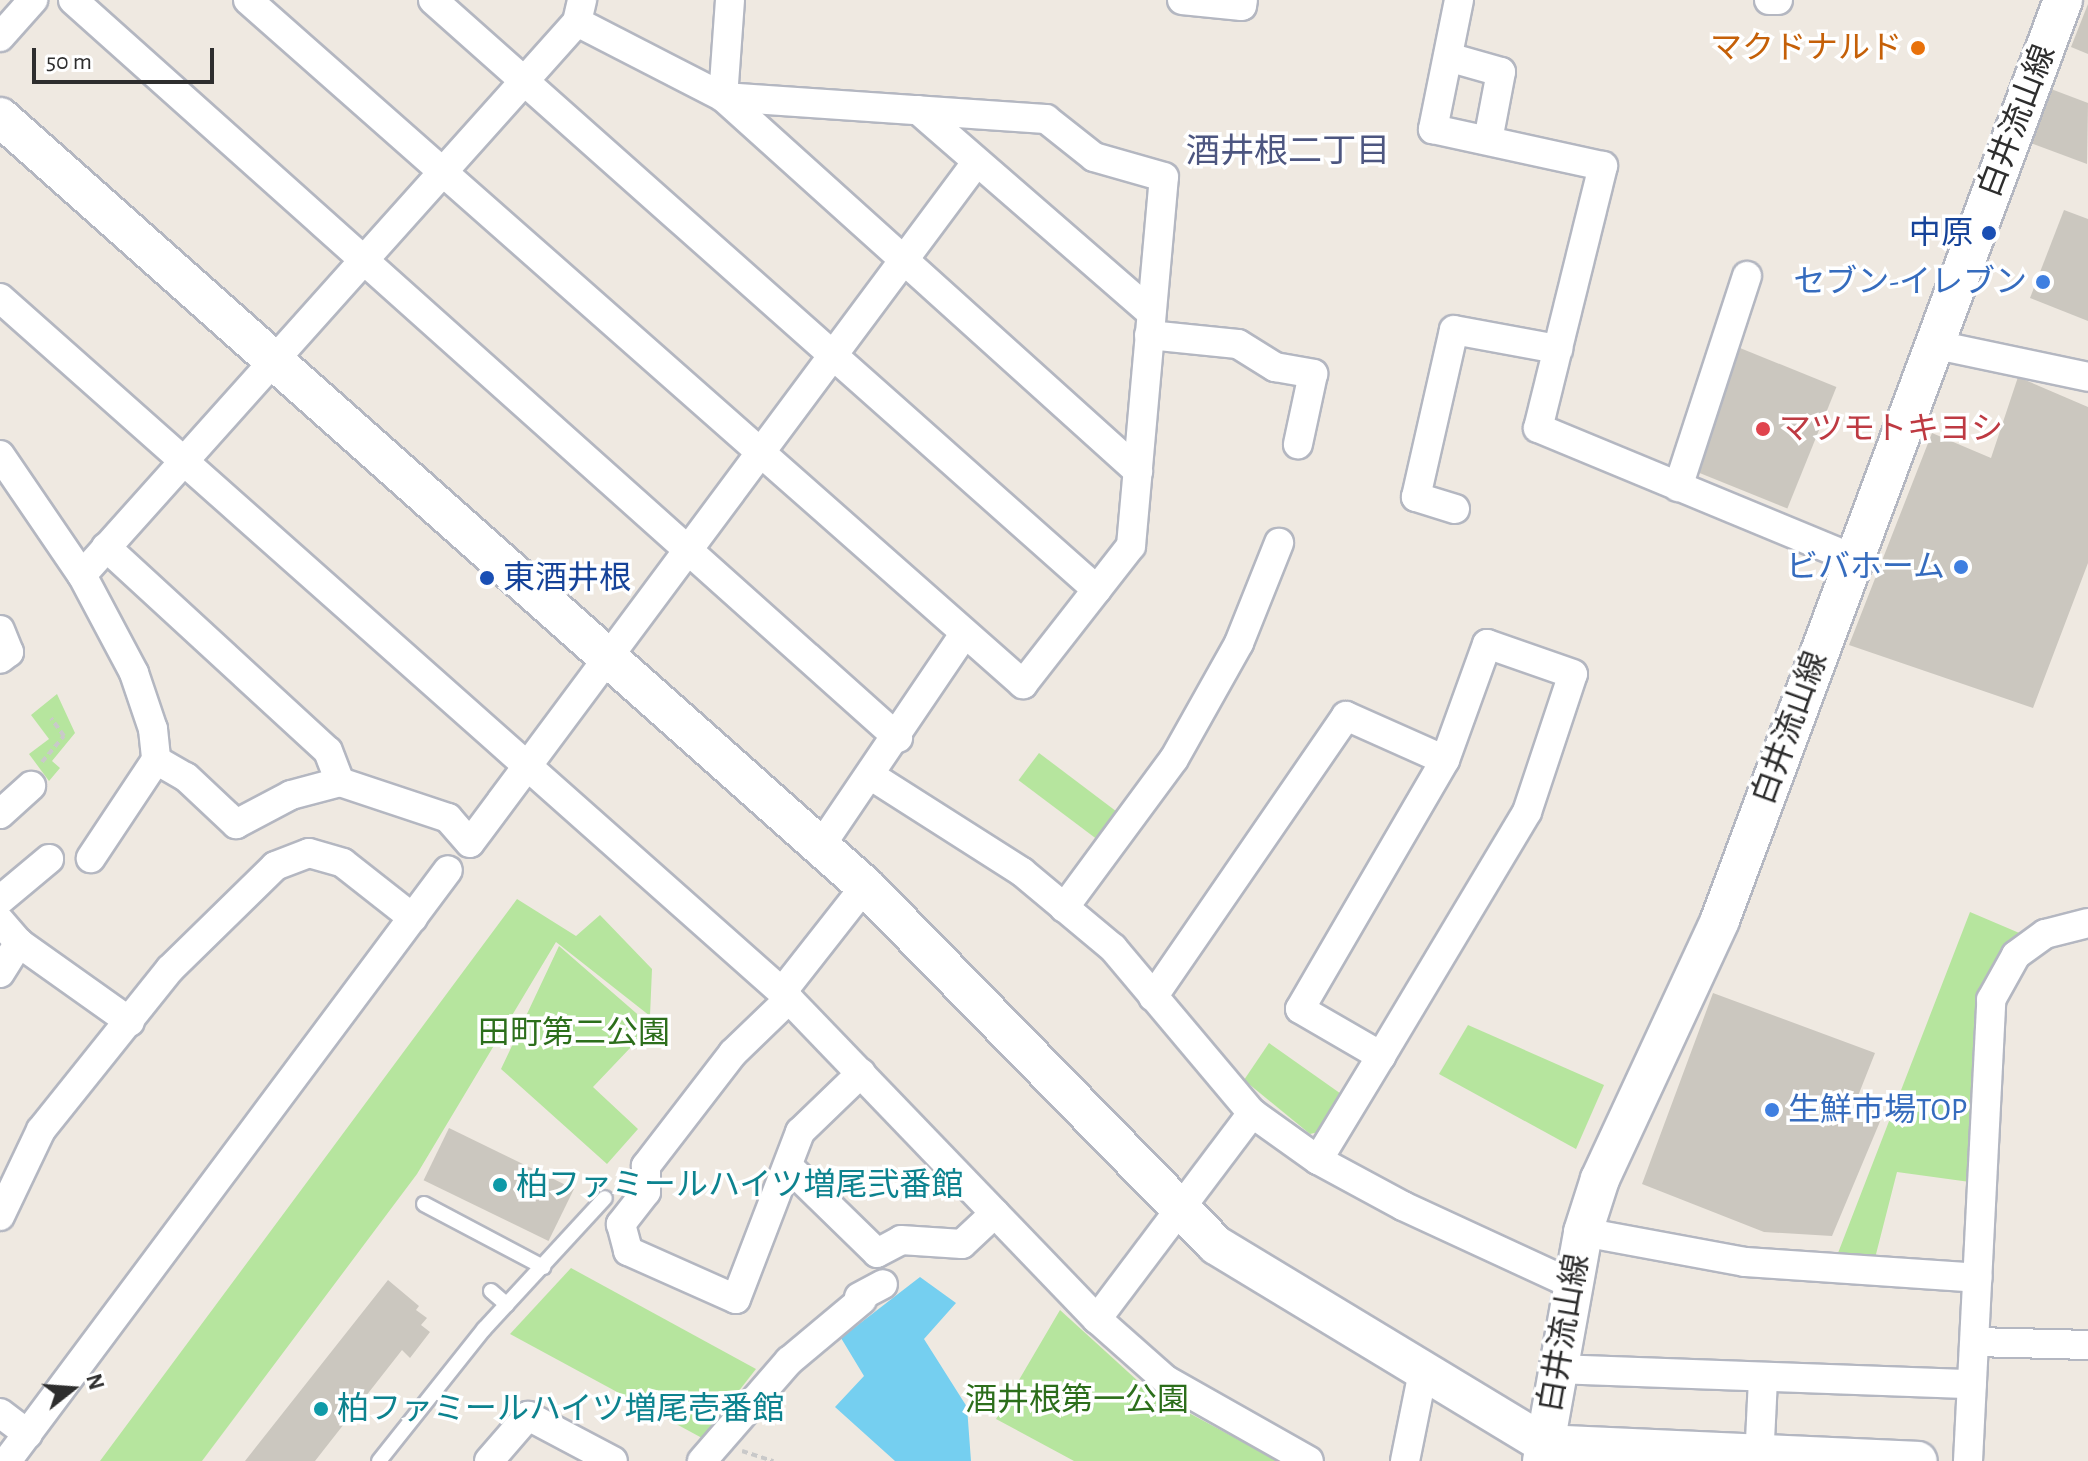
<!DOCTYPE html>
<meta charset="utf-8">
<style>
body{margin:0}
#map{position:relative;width:2088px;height:1461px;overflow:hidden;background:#efe9e1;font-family:"Alegreya Sans","Noto Sans JP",sans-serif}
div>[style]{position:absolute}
.green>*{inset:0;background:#b6e59e;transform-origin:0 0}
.water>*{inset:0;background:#75cff0}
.building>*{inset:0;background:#cbc7bf;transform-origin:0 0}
.path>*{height:4px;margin-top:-2px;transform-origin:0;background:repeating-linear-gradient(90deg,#c9c9c9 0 6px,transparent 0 10px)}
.roads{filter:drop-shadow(2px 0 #b4b7c1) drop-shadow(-2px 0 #b4b7c1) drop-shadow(0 2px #b4b7c1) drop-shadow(0 -2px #b4b7c1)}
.lane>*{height:14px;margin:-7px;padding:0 7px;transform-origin:7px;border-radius:7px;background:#fff}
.street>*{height:28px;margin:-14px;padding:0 14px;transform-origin:14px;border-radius:14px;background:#fff}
.secondary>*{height:38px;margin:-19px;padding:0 19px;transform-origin:19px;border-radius:19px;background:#fff}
.dots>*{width:22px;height:22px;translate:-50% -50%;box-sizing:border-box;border:4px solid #fff;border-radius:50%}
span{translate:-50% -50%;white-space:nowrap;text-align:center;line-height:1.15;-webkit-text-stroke:7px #fff;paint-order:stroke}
.food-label{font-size:32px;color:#c56008}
.right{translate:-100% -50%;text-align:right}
.street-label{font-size:32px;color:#2e2e2e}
.transit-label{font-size:32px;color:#164399}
.left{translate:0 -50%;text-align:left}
.shop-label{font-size:32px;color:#366cbe}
.health-label{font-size:32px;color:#be3a42}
.park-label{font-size:32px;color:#2c6e1b}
.culture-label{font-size:32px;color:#0d838f}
.neighbourhood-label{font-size:34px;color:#4d5680}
.north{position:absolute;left:32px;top:1349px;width:80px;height:80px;-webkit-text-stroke:6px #fff;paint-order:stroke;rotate:73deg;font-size:22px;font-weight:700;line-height:32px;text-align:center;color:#2e2e2e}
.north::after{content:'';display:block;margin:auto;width:28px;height:36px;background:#2e2e2e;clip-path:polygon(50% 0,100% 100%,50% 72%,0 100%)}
.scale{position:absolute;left:32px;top:48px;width:182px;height:36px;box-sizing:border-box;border:4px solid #2e2e2e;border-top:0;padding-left:10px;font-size:24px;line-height:28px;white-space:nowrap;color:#2e2e2e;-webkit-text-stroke:6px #fff;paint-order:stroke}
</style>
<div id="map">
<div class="green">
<i style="clip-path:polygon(57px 694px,75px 733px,52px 761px,60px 768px,49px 781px,29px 754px,49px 739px,31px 715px)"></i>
<i style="left:1039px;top:753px;width:102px;height:34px;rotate:37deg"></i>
<i style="clip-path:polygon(517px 899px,576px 936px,600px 915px,652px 969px,650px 1016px,556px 942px,417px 1174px,202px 1461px,100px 1461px)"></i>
<i style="clip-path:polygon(1970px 912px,2024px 935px,2009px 949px,1970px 1182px,1897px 1172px,1874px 1262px,1852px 1261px,1838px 1253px)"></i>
<i style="clip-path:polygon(559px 946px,651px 1026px,593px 1087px,638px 1129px,607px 1164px,501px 1069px)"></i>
<i style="clip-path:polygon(1468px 1025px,1604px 1085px,1576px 1149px,1439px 1074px)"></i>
<i style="clip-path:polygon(1269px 1043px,1344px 1096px,1323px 1131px,1310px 1134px,1244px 1080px)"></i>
<i style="clip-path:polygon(571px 1268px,756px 1369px,702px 1438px,510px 1334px)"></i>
<i style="clip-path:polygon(1060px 1310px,1150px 1392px,1278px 1461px,1074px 1461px,996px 1419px)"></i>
</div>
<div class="water">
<i style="clip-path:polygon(920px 1277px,956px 1303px,924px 1339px,967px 1407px,971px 1461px,895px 1461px,835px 1407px,864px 1376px,841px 1338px)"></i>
</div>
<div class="building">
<i style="clip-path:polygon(2088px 4px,2088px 54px,2071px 47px)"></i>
<i style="clip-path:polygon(2051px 89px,2088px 103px,2087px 164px,2031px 143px)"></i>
<i style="clip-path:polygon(2064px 210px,2088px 219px,2088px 321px,2030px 298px)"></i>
<i style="left:1740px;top:348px;width:104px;height:131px;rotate:22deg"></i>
<i style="clip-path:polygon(2018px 377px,2088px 407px,2088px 563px,2033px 708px,1849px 645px,1932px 433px,1991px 458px)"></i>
<i style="clip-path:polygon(1713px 993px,1875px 1053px,1856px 1101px,1884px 1112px,1832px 1236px,1764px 1232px,1642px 1184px)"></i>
<i style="left:449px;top:1128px;width:139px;height:58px;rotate:26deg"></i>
<i style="clip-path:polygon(388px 1280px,419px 1306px,416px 1310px,427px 1318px,421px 1325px,430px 1332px,410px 1358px,402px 1350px,315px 1461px,245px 1461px)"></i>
</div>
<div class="path">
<i style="left:42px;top:762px;width:34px;rotate:-50deg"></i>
<i style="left:64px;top:736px;width:22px;rotate:-126deg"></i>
<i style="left:742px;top:1451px;width:33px;rotate:18deg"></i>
</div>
<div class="roads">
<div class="lane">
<i style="left:424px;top:1204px;width:135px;rotate:27.9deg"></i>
<i style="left:491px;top:1291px;width:21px;rotate:41deg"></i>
<i style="left:379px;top:1461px;width:169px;rotate:-51.5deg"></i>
<i style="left:484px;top:1329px;width:178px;rotate:-47.3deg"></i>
</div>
<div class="street">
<i style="left:73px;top:0;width:1107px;rotate:41.81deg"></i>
<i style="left:248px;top:0;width:1034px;rotate:41.43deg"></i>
<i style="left:1023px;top:684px;width:175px;rotate:-52deg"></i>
<i style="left:1131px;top:546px;width:370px;rotate:-84.9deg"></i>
<i style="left:1164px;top:177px;width:73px;rotate:-164.1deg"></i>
<i style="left:1094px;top:157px;width:61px;rotate:-141.6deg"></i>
<i style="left:1046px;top:119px;width:324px;rotate:-176.1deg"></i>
<i style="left:723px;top:97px;width:164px;rotate:-152.8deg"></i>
<i style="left:433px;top:0;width:888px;rotate:41.62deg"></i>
<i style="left:730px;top:0;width:97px;rotate:94.1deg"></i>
<i style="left:723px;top:97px;width:559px;rotate:42.03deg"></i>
<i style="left:1182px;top:0;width:60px;rotate:5.7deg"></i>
<i style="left:1242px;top:6px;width:6px;rotate:-81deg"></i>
<i style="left:1459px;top:0;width:132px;rotate:101.4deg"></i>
<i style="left:1433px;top:129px;width:174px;rotate:12.3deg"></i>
<i style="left:1603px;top:166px;width:270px;rotate:103.9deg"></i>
<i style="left:1538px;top:428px;width:340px;rotate:22.5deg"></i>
<i style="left:1769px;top:0;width:9px"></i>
<i style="left:0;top:37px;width:50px;rotate:-48.3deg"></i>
<i style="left:1448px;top:57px;width:55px;rotate:15.8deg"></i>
<i style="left:1501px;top:72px;width:69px;rotate:100.8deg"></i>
<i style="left:918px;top:110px;width:308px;rotate:41deg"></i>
<i style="left:0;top:298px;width:1046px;rotate:41.59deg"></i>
<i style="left:782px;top:992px;width:454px;rotate:46.1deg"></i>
<i style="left:1097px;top:1319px;width:92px;rotate:41.5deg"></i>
<i style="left:1166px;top:1380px;width:164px;rotate:29.5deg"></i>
<i style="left:1149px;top:335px;width:89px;rotate:5.8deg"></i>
<i style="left:1238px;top:344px;width:44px;rotate:31.9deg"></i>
<i style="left:1275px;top:367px;width:39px;rotate:10deg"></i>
<i style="left:1313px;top:374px;width:72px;rotate:102.1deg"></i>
<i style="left:1932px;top:344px;width:159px;rotate:11.9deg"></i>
<i style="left:0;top:455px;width:145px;rotate:55.7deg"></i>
<i style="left:82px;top:575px;width:111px;rotate:62deg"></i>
<i style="left:134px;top:673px;width:59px;rotate:71.3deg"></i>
<i style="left:153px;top:729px;width:31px;rotate:84deg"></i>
<i style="left:156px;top:760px;width:118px;rotate:123.6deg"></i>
<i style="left:1678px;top:487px;width:222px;rotate:-71.9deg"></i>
<i style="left:1455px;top:509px;width:41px;rotate:-162.9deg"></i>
<i style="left:1416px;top:497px;width:171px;rotate:-77.2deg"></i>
<i style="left:1454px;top:330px;width:106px;rotate:10.4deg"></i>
<i style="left:106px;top:547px;width:301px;rotate:42.6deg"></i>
<i style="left:328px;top:751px;width:33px;rotate:69deg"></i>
<i style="left:340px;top:782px;width:114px;rotate:18.4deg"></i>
<i style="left:448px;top:818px;width:33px;rotate:49deg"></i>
<i style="left:470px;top:843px;width:848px;rotate:-53.35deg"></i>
<i style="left:82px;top:575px;width:742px;rotate:-48.17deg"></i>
<i style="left:577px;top:22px;width:23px;rotate:-77deg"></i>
<i style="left:0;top:630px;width:24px;rotate:68deg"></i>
<i style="left:9px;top:652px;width:11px;rotate:142deg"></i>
<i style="left:156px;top:760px;width:34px;rotate:30deg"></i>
<i style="left:186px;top:777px;width:69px;rotate:43.2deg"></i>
<i style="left:236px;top:824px;width:62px;rotate:-27.8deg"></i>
<i style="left:291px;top:795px;width:51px;rotate:-14.9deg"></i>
<i style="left:873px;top:777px;width:177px;rotate:32.5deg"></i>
<i style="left:1022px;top:872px;width:119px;rotate:39.9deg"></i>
<i style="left:1113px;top:948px;width:216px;rotate:49.9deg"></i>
<i style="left:1252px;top:1113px;width:81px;rotate:35.5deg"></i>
<i style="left:1318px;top:1160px;width:97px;rotate:28.4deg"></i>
<i style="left:1403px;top:1206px;width:186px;rotate:24.8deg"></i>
<i style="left:0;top:814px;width:42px;rotate:-42.1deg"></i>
<i style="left:820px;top:847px;width:257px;rotate:-55.9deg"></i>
<i style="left:0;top:900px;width:64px;rotate:-39.9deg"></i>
<i style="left:1064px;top:908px;width:185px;rotate:-53.6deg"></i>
<i style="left:1174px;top:759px;width:133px;rotate:-60.7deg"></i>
<i style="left:1239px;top:643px;width:108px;rotate:-68.2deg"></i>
<i style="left:0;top:921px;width:29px;rotate:49deg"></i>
<i style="left:19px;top:943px;width:136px;rotate:35.4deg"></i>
<i style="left:0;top:973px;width:36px;rotate:-58deg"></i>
<i style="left:782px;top:992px;width:135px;rotate:-51.9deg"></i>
<i style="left:1153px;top:997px;width:341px;rotate:-55.5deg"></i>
<i style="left:1346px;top:716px;width:108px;rotate:24deg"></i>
<i style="left:789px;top:999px;width:78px;rotate:136deg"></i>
<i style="left:733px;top:1053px;width:143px;rotate:127.6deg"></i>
<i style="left:646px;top:1166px;width:26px;rotate:90deg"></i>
<i style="left:646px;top:1192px;width:41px;rotate:128deg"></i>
<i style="left:621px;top:1224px;width:28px;rotate:75deg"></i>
<i style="left:628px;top:1251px;width:118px;rotate:24deg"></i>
<i style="left:736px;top:1299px;width:179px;rotate:-69deg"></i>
<i style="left:800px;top:1132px;width:85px;rotate:-44deg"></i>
<i style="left:1318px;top:1160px;width:122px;rotate:-58.8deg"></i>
<i style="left:1381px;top:1056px;width:284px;rotate:-59.1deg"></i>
<i style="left:1527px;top:812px;width:145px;rotate:-71.6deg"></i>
<i style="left:1573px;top:674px;width:91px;rotate:-160.8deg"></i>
<i style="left:1487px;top:644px;width:123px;rotate:109.9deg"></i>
<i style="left:1445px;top:760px;width:288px;rotate:120.2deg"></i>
<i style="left:1300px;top:1009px;width:94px;rotate:30.1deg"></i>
<i style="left:788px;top:1166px;width:124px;rotate:44.3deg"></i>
<i style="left:877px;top:1253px;width:27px;rotate:-28deg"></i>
<i style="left:901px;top:1240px;width:61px;rotate:3.8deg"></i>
<i style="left:962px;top:1244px;width:45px;rotate:-43.2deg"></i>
<i style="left:0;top:1216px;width:95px;rotate:-64.5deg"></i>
<i style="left:41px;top:1130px;width:206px;rotate:-51.3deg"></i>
<i style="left:170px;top:969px;width:147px;rotate:-44.4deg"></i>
<i style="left:275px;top:866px;width:36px;rotate:-21deg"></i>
<i style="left:309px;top:853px;width:35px;rotate:16deg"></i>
<i style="left:343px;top:863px;width:89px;rotate:38.2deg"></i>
<i style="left:1583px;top:1232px;width:165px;rotate:10.5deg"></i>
<i style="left:1745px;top:1262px;width:233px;rotate:3.9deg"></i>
<i style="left:859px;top:1297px;width:27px;rotate:-28deg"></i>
<i style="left:1097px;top:1319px;width:258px;rotate:-53deg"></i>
<i style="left:1975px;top:1342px;width:113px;rotate:1.5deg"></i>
<i style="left:1556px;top:1369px;width:416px;rotate:2.1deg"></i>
<i style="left:0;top:1413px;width:35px;rotate:37deg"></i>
<i style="left:7px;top:1461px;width:737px;rotate:-53.27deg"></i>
<i style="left:489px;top:1461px;width:60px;rotate:-49.1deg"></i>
<i style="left:528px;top:1416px;width:96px;rotate:27.9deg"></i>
<i style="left:702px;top:1461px;width:133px;rotate:-49deg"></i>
<i style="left:789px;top:1361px;width:95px;rotate:-39.9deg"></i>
<i style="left:1405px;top:1461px;width:91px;rotate:-78.6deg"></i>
<i style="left:1759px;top:1461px;width:82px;rotate:-87.2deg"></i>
<i style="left:1968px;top:1461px;width:462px;rotate:-87.1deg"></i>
<i style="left:1991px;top:1000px;width:51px;rotate:-60.9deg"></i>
<i style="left:2016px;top:955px;width:36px;rotate:-36deg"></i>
<i style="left:2045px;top:934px;width:44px;rotate:-14.3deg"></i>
</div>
<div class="secondary">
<i style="left:0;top:117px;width:1157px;rotate:41.64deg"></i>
<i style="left:865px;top:886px;width:502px;rotate:45.65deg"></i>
<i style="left:1216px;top:1245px;width:385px;rotate:31.2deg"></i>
<i style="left:1545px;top:1444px;width:373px;rotate:2.6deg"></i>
<i style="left:1542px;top:1461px;width:233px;rotate:-79.8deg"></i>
<i style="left:1583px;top:1232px;width:56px;rotate:-72.2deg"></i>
<i style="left:1600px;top:1179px;width:285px;rotate:-65.1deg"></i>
<i style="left:1720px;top:920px;width:982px;rotate:-69.55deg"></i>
</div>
</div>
<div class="dots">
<i style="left:1918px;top:48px;background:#e8710a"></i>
<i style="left:1989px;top:233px;background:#1a4fb4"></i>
<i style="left:2043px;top:282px;background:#3f7fe0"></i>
<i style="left:1763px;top:429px;background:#e0444e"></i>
<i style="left:1961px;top:567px;background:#3f7fe0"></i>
<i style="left:487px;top:578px;background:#1a4fb4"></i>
<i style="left:1772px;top:1110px;background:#3f7fe0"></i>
<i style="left:500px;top:1185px;background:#0f9aa8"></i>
<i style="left:321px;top:1409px;background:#0f9aa8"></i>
</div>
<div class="food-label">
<span class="right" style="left:1902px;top:48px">マクドナルド</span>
</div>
<div class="street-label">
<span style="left:2017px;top:121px;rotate:-69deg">白井流山線</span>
<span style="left:1790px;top:728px;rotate:-70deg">白井流山線</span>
<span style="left:1564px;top:1333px;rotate:-80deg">白井流山線</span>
</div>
<div class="transit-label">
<span class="right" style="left:1973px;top:233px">中原</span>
<span class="left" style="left:503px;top:578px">東酒井根</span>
</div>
<div class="shop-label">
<span class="right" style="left:2027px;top:282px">セブン-イレブン</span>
<span class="right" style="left:1945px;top:567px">ビバホーム</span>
<span class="left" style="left:1788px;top:1110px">生鮮市場TOP</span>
</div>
<div class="health-label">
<span class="left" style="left:1779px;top:429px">マツモトキヨシ</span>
</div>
<div class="park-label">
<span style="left:574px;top:1033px">田町第二公園</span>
<span style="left:1077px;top:1400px">酒井根第一公園</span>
</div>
<div class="culture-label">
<span class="left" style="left:516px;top:1185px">柏ファミールハイツ増尾弐番館</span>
<span class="left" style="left:337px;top:1409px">柏ファミールハイツ増尾壱番館</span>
</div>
<div class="neighbourhood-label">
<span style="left:1288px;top:153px">酒井根二丁目</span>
</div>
<div class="north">N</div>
<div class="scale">50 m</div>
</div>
